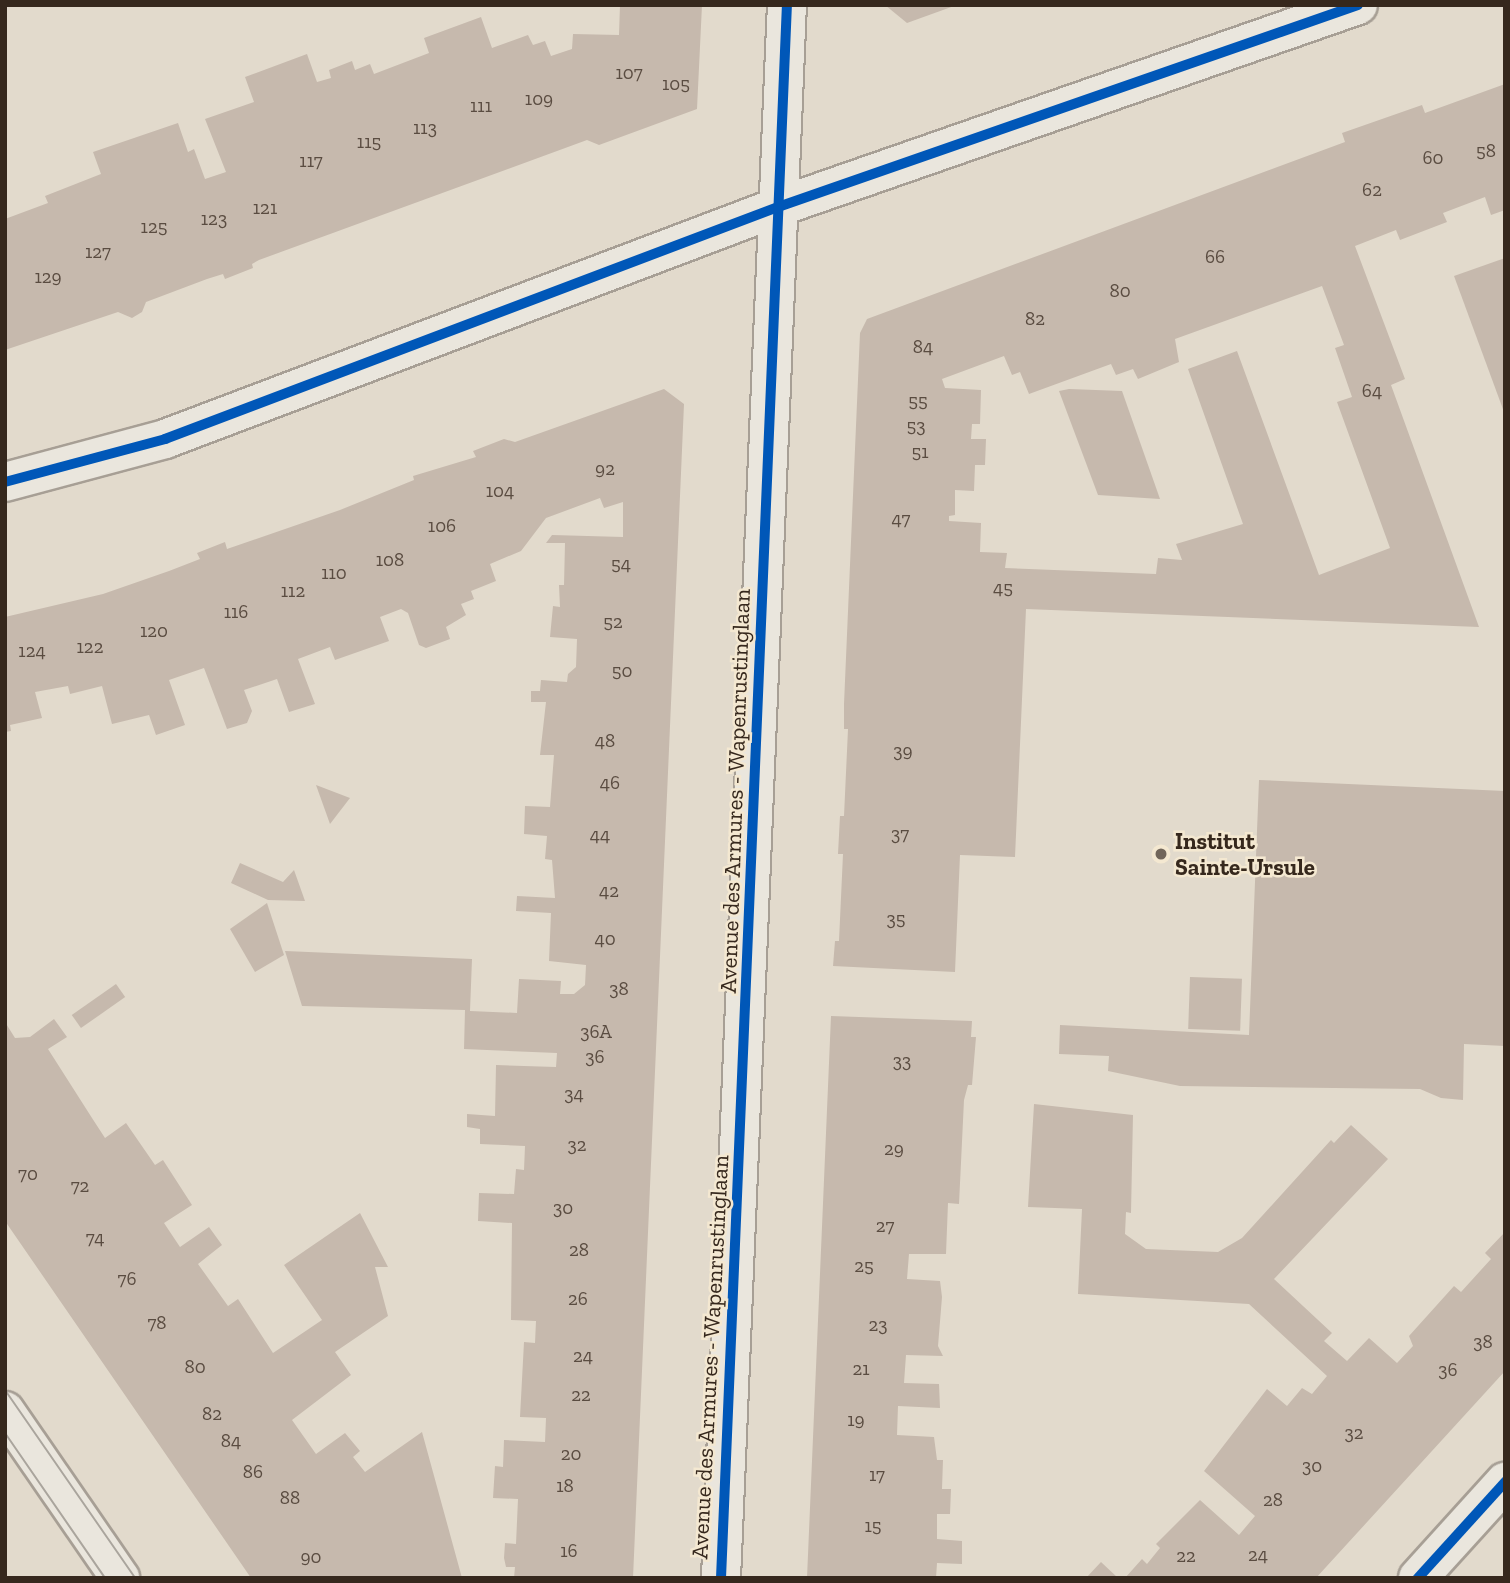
<!DOCTYPE html>
<style>
body{margin:0}
#map{position:relative;width:1510px;height:1583px;overflow:hidden;background:#e2dacc;font-family:"Zilla Slab",serif}
div>[style]{position:absolute}
.building>*{inset:0;background:#c6b9ad;transform-origin:0 0}
.roads{filter:drop-shadow(2px 0 #a79f95) drop-shadow(-2px 0 #a79f95) drop-shadow(0 2px #a79f95) drop-shadow(0 -2px #a79f95)}
.minor>*{height:38px;margin:-19px;padding:0 19px;transform-origin:19px;border-radius:19px;background:#eae6dd}
.tram>*{height:2px;margin:-1px;padding:0 1px;transform-origin:1px;border-radius:1px;background:#aaa59d}
.cycleway>*{height:10px;margin:-5px;padding:0 5px;transform-origin:5px;border-radius:5px;background:#0057b8}
.dots>*{width:19px;height:19px;translate:-50% -50%;box-sizing:border-box;border:4px solid #f4e8d1;border-radius:50%}
span{translate:-50% -50%;white-space:nowrap;text-align:center;line-height:1.15;-webkit-text-stroke:5px #f4e8d1;paint-order:stroke}
.number-label{font-size:19px;color:#5a4c41}
.number-label span{-webkit-text-stroke-width:0}
.street-label{font-size:23px;color:#36281d}
.poi-label{font-size:23px;color:#36281d;font-weight:700}
.left{translate:0 -50%;text-align:left}
.frame{position:absolute;inset:0;border:7px solid #36281d;pointer-events:none}
</style>
<div id="map">
<div class="building">
<i style="clip-path:polygon(620px 5px,702px 5px,697px 109px,599px 145px,587px 140px,259px 260px,252px 264px,253px 268px,225px 279px,223px 274px,207px 279px,146px 302px,142px 312px,132px 318px,118px 312px,5px 350px,5px 219px,48px 203px,45px 196px,101px 174px,93px 152px,178px 123px,188px 152px,194px 149px,205px 179px,226px 172px,205px 119px,254px 102px,245px 77px,307px 54px,317px 82px,331px 78px,329px 70px,352px 61px,355px 70px,370px 64px,374px 74px,429px 53px,424px 38px,481px 17px,492px 48px,528px 35px,533px 45px,545px 41px,551px 56px,572px 49px,573px 34px,619px 35px)"></i>
<i style="clip-path:polygon(885px 5px,954px 5px,954px 6px,907px 23px)"></i>
<i style="clip-path:polygon(evenodd,1505px 84px,1505px 210px,1491px 215px,1485px 197px,1443px 213px,1447px 222px,1400px 240px,1396px 230px,1355px 246px,1405px 379px,1391px 385px,1479px 627px,1026px 609px,1015px 857px,960px 855px,955px 972px,833px 966px,835px 941px,839px 941px,843px 854px,838px 854px,840px 816px,844px 816px,848px 729px,844px 729px,844px 704px,860px 333px,867px 319px,1345px 142px,1342px 133px,1422px 105px,1425px 113px,1505px 84px,1322px 286px,1344px 345px,1335px 348px,1352px 397px,1337px 402px,1390px 548px,1319px 575px,1237px 351px,1188px 369px,1243px 524px,1176px 544px,1182px 560px,1158px 558px,1156px 574px,1005px 568px,1007px 553px,980px 552px,981px 523px,949px 521px,949px 516px,955px 515px,955px 490px,974px 491px,975px 465px,985px 465px,986px 439px,971px 439px,972px 424px,980px 424px,981px 390px,945px 388px,942px 379px,1004px 356px,1012px 375px,1020px 372px,1029px 394px,1111px 364px,1116px 375px,1133px 369px,1138px 379px,1179px 362px,1175px 339px,1322px 286px)"></i>
<i style="clip-path:polygon(1505px 258px,1505px 412px,1504px 412px,1454px 276px)"></i>
<i style="clip-path:polygon(664px 389px,684px 404px,633px 1578px,514px 1578px,515px 1567px,506px 1567px,504px 1558px,505px 1543px,516px 1544px,518px 1499px,493px 1498px,495px 1466px,503px 1467px,504px 1440px,545px 1442px,546px 1418px,520px 1417px,524px 1342px,535px 1343px,536px 1321px,511px 1320px,512px 1223px,478px 1221px,479px 1193px,514px 1194px,516px 1169px,524px 1170px,525px 1146px,480px 1144px,480px 1129px,467px 1127px,467px 1114px,495px 1116px,496px 1065px,556px 1067px,557px 1053px,464px 1049px,465px 1010px,302px 1006px,285px 951px,472px 959px,470px 1011px,517px 1013px,519px 979px,561px 981px,560px 994px,574px 994px,585px 985px,586px 965px,549px 961px,551px 913px,516px 911px,517px 896px,555px 898px,552px 860px,545px 859px,547px 836px,524px 834px,525px 806px,550px 807px,554px 755px,540px 755px,546px 702px,531px 702px,531px 691px,540px 691px,541px 680px,567px 682px,568px 674px,576px 667px,577px 639px,550px 637px,553px 606px,560px 607px,559px 585px,564px 585px,565px 543px,546px 543px,552px 535px,623px 537px,623px 502px,604px 508px,600px 498px,546px 518px,521px 551px,490px 564px,496px 581px,471px 591px,474px 599px,461px 604px,466px 615px,446px 627px,450px 639px,426px 648px,419px 645px,408px 613px,401px 609px,380px 617px,389px 641px,335px 660px,330px 647px,298px 659px,315px 704px,289px 712px,277px 679px,244px 690px,252px 711px,247px 723px,227px 729px,204px 668px,169px 680px,185px 725px,156px 735px,149px 715px,112px 724px,102px 686px,70px 694px,68px 686px,35px 692px,42px 718px,10px 725px,11px 731px,5px 732px,5px 617px,103px 594px,169px 571px,200px 559px,197px 553px,225px 542px,227px 549px,340px 510px,414px 480px,413px 476px,476px 457px,473px 451px,504px 439px,515px 442px)"></i>
<i style="clip-path:polygon(1069px 389px,1122px 391px,1160px 499px,1098px 495px,1059px 391px)"></i>
<i style="clip-path:polygon(1259px 780px,1505px 791px,1505px 1046px,1464px 1044px,1463px 1100px,1441px 1098px,1420px 1089px,1180px 1086px,1108px 1071px,1109px 1056px,1059px 1054px,1060px 1025px,1249px 1035px)"></i>
<i style="clip-path:polygon(316px 785px,350px 798px,330px 824px)"></i>
<i style="clip-path:polygon(240px 863px,283px 882px,294px 870px,305px 901px,268px 900px,231px 883px)"></i>
<i style="clip-path:polygon(267px 903px,284px 955px,255px 972px,230px 929px)"></i>
<i style="left:1190px;top:977px;width:52px;height:52px;rotate:2deg"></i>
<i style="left:116px;top:984px;width:16px;height:54px;rotate:55deg"></i>
<i style="clip-path:polygon(831px 1016px,972px 1021px,971px 1037px,976px 1037px,972px 1085px,968px 1085px,964px 1100px,959px 1204px,948px 1203px,946px 1254px,909px 1254px,907px 1279px,940px 1281px,942px 1297px,938px 1346px,943px 1356px,906px 1355px,904px 1383px,939px 1384px,940px 1408px,898px 1406px,897px 1435px,934px 1437px,937px 1460px,943px 1460px,942px 1489px,951px 1489px,950px 1514px,937px 1514px,937px 1539px,962px 1541px,962px 1564px,937px 1563px,936px 1578px,807px 1578px)"></i>
<i style="clip-path:polygon(54px 1019px,67px 1037px,48px 1049px,92px 1118px,105px 1138px,126px 1123px,155px 1165px,163px 1160px,192px 1205px,164px 1223px,180px 1247px,209px 1227px,222px 1245px,198px 1264px,228px 1306px,238px 1299px,273px 1353px,322px 1320px,284px 1265px,360px 1213px,388px 1267px,375px 1267px,388px 1316px,335px 1352px,351px 1375px,292px 1420px,316px 1454px,345px 1433px,360px 1451px,353px 1457px,365px 1472px,422px 1432px,462px 1578px,251px 1578px,5px 1221px,5px 1022px,15px 1038px,30px 1037px)"></i>
<i style="clip-path:polygon(1034px 1104px,1133px 1115px,1131px 1213px,1126px 1212px,1125px 1234px,1146px 1249px,1218px 1252px,1242px 1238px,1331px 1140px,1334px 1143px,1351px 1125px,1388px 1159px,1274px 1279px,1332px 1333px,1324px 1341px,1347px 1361px,1369px 1338px,1397px 1363px,1413px 1346px,1409px 1336px,1454px 1286px,1461px 1292px,1491px 1259px,1485px 1253px,1505px 1232px,1505px 1371px,1316px 1578px,1125px 1578px,1142px 1559px,1147px 1564px,1160px 1548px,1156px 1544px,1200px 1500px,1239px 1535px,1255px 1516px,1204px 1471px,1267px 1389px,1287px 1406px,1302px 1388px,1312px 1394px,1327px 1376px,1249px 1304px,1078px 1294px,1082px 1209px,1028px 1207px)"></i>
<i style="clip-path:polygon(1101px 1562px,1118px 1578px,1086px 1578px)"></i>
</div>
<div class="roads">
<div class="minor">
<i style="left:5px;top:482px;width:166px;rotate:-15deg"></i>
<i style="left:165px;top:439px;width:655px;rotate:-20.73deg"></i>
<i style="left:778px;top:207px;width:614px;rotate:-19.2deg"></i>
<i style="left:5px;top:1411px;width:203px;rotate:55.4deg"></i>
<i style="left:721px;top:1578px;width:1574px;rotate:-87.6deg"></i>
<i style="left:1418px;top:1578px;width:130px;rotate:-47.8deg"></i>
</div>
</div>
<div class="tram">
<i style="left:5px;top:1390px;width:229px;rotate:55.3deg"></i>
<i style="left:5px;top:1433px;width:176px;rotate:55.4deg"></i>
</div>
<div class="cycleway">
<i style="left:5px;top:482px;width:166px;rotate:-15deg"></i>
<i style="left:165px;top:439px;width:655px;rotate:-20.73deg"></i>
<i style="left:778px;top:207px;width:614px;rotate:-19.2deg"></i>
<i style="left:721px;top:1578px;width:1574px;rotate:-87.6deg"></i>
<i style="left:1418px;top:1578px;width:130px;rotate:-47.8deg"></i>
</div>
<div class="dots">
<i style="left:1161px;top:854px;background:#72665a"></i>
</div>
<div class="number-label">
<span style="left:629px;top:73px">107</span>
<span style="left:676px;top:84px">105</span>
<span style="left:539px;top:99px">109</span>
<span style="left:481px;top:106px">111</span>
<span style="left:425px;top:128px">113</span>
<span style="left:369px;top:142px">115</span>
<span style="left:1486px;top:151px">58</span>
<span style="left:1433px;top:158px">60</span>
<span style="left:311px;top:161px">117</span>
<span style="left:1372px;top:190px">62</span>
<span style="left:265px;top:208px">121</span>
<span style="left:214px;top:219px">123</span>
<span style="left:154px;top:227px">125</span>
<span style="left:98px;top:252px">127</span>
<span style="left:1215px;top:257px">66</span>
<span style="left:48px;top:277px">129</span>
<span style="left:1120px;top:291px">80</span>
<span style="left:1035px;top:319px">82</span>
<span style="left:923px;top:347px">84</span>
<span style="left:1372px;top:391px">64</span>
<span style="left:918px;top:401px">55</span>
<span style="left:916px;top:426px">53</span>
<span style="left:920px;top:452px">51</span>
<span style="left:605px;top:469px">92</span>
<span style="left:500px;top:491px">104</span>
<span style="left:901px;top:519px">47</span>
<span style="left:442px;top:526px">106</span>
<span style="left:390px;top:560px">108</span>
<span style="left:621px;top:564px">54</span>
<span style="left:334px;top:573px">110</span>
<span style="left:1003px;top:588px">45</span>
<span style="left:293px;top:591px">112</span>
<span style="left:236px;top:612px">116</span>
<span style="left:613px;top:622px">52</span>
<span style="left:154px;top:631px">120</span>
<span style="left:90px;top:647px">122</span>
<span style="left:32px;top:651px">124</span>
<span style="left:622px;top:671px">50</span>
<span style="left:605px;top:741px">48</span>
<span style="left:903px;top:751px">39</span>
<span style="left:610px;top:783px">46</span>
<span style="left:900px;top:834px">37</span>
<span style="left:600px;top:835px">44</span>
<span style="left:609px;top:891px">42</span>
<span style="left:896px;top:919px">35</span>
<span style="left:605px;top:939px">40</span>
<span style="left:619px;top:989px">38</span>
<span style="left:596px;top:1032px">36A</span>
<span style="left:595px;top:1057px">36</span>
<span style="left:902px;top:1061px">33</span>
<span style="left:574px;top:1094px">34</span>
<span style="left:577px;top:1145px">32</span>
<span style="left:894px;top:1149px">29</span>
<span style="left:28px;top:1174px">70</span>
<span style="left:80px;top:1186px">72</span>
<span style="left:563px;top:1208px">30</span>
<span style="left:885px;top:1226px">27</span>
<span style="left:95px;top:1238px">74</span>
<span style="left:579px;top:1250px">28</span>
<span style="left:864px;top:1266px">25</span>
<span style="left:127px;top:1279px">76</span>
<span style="left:578px;top:1299px">26</span>
<span style="left:157px;top:1323px">78</span>
<span style="left:878px;top:1325px">23</span>
<span style="left:1483px;top:1342px">38</span>
<span style="left:583px;top:1356px">24</span>
<span style="left:195px;top:1367px">80</span>
<span style="left:861px;top:1369px">21</span>
<span style="left:1448px;top:1370px">36</span>
<span style="left:581px;top:1395px">22</span>
<span style="left:212px;top:1414px">82</span>
<span style="left:856px;top:1420px">19</span>
<span style="left:1354px;top:1433px">32</span>
<span style="left:231px;top:1441px">84</span>
<span style="left:571px;top:1454px">20</span>
<span style="left:1312px;top:1466px">30</span>
<span style="left:253px;top:1472px">86</span>
<span style="left:877px;top:1475px">17</span>
<span style="left:565px;top:1486px">18</span>
<span style="left:290px;top:1498px">88</span>
<span style="left:1273px;top:1500px">28</span>
<span style="left:873px;top:1526px">15</span>
<span style="left:569px;top:1551px">16</span>
<span style="left:1258px;top:1555px">24</span>
<span style="left:1186px;top:1556px">22</span>
<span style="left:311px;top:1557px">90</span>
</div>
<div class="street-label">
<span style="left:735px;top:791px;rotate:-88deg">Avenue des Armures - Wapenrustinglaan</span>
<span style="left:710px;top:1357px;rotate:-87deg">Avenue des Armures - Wapenrustinglaan</span>
</div>
<div class="poi-label">
<span class="left" style="left:1175px;top:854px">Institut<br>Sainte-Ursule</span>
</div>
<div class="frame"></div>
</div>
